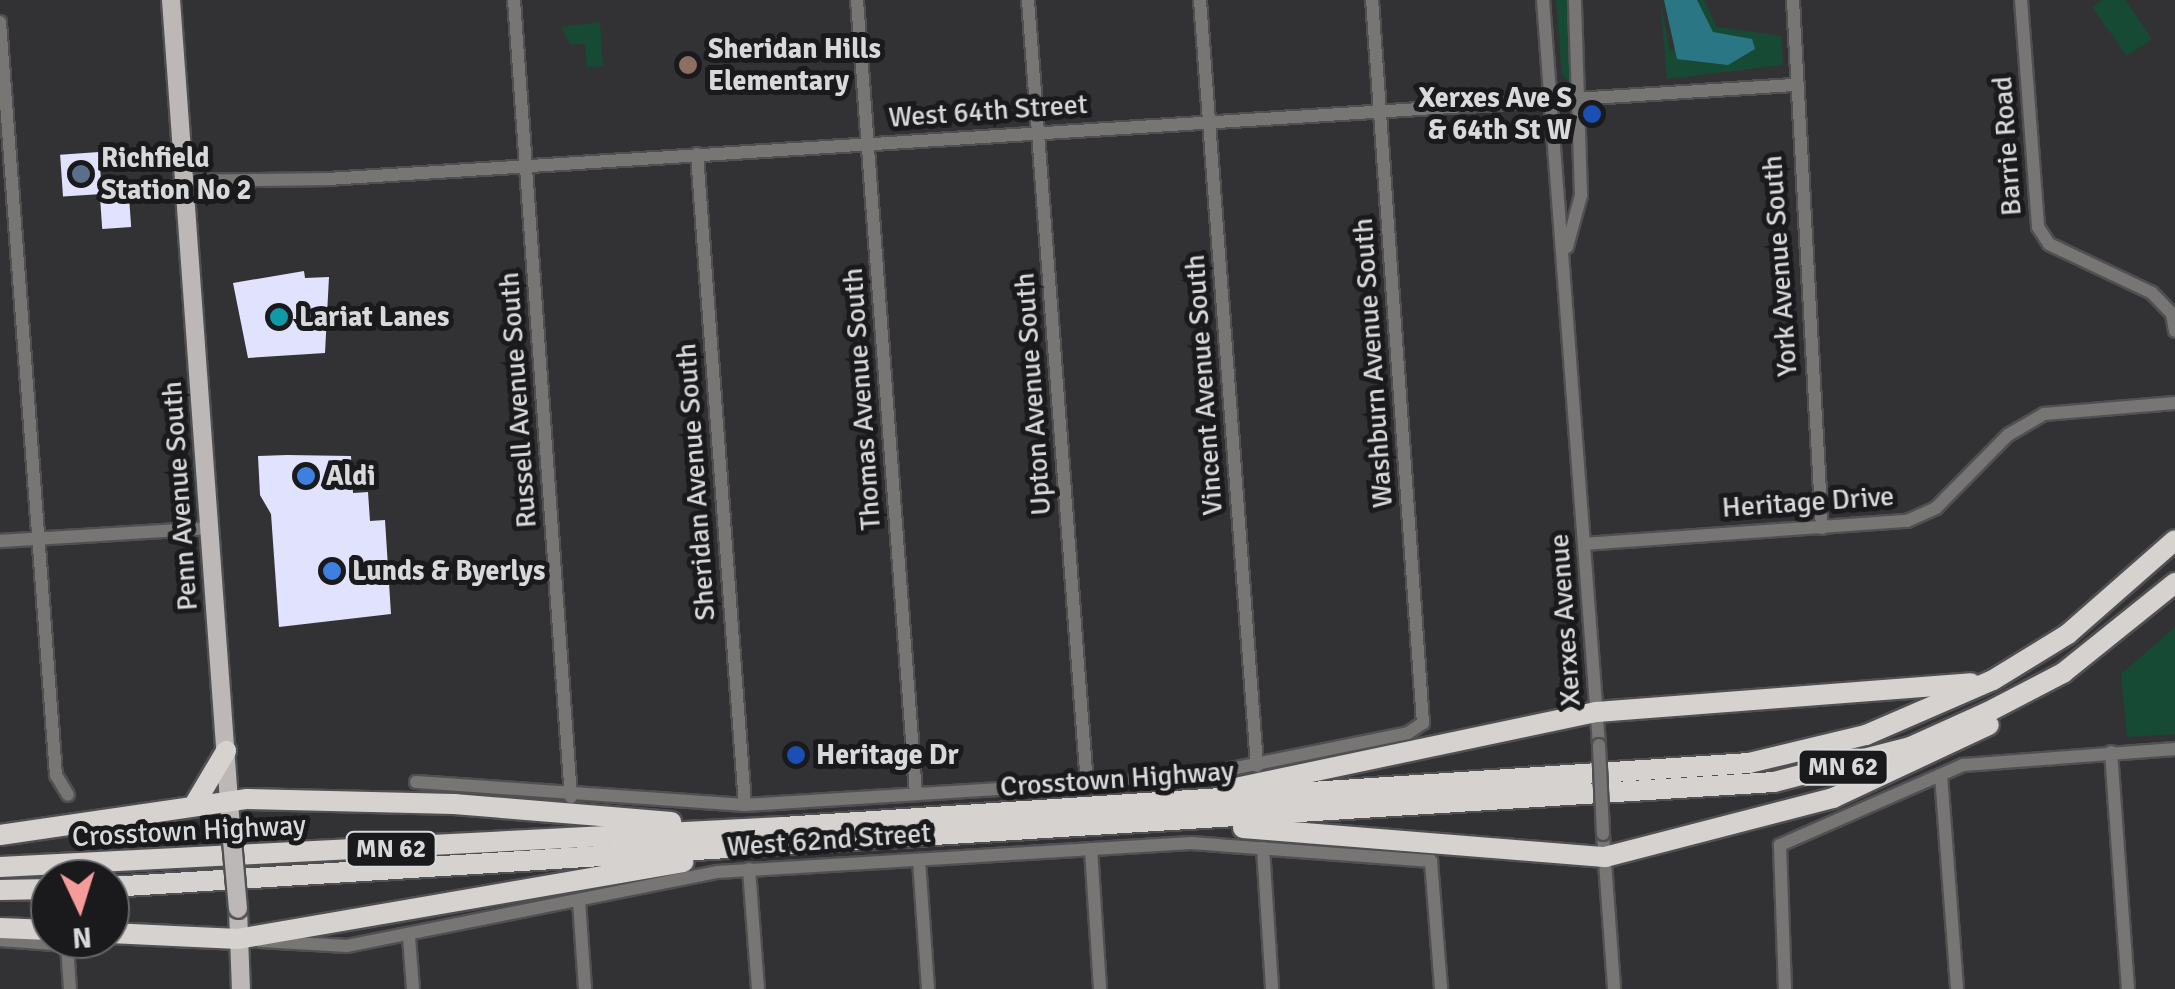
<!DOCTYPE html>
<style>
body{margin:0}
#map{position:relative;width:2175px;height:989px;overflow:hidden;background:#323235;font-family:Signika,sans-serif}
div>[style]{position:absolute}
.green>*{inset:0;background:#164a35}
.water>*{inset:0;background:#2a7685}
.building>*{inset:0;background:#e0e2fe;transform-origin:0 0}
.roads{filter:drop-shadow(2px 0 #505053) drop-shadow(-2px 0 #505053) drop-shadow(0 2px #505053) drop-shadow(0 -2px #505053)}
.minor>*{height:12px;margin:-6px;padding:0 6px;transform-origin:6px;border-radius:6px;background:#777675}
.major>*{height:18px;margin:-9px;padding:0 9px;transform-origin:9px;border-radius:9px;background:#bbb8b7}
.highway>*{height:20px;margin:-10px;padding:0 10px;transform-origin:10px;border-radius:10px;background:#d6d2d0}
.bridges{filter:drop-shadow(2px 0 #505053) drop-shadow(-2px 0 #505053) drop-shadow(0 2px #505053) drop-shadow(0 -2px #505053)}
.minor-bridge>*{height:12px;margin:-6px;padding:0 6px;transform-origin:6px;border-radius:6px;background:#777675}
.major-bridge>*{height:18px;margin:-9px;padding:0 9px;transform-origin:9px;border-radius:9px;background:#bbb8b7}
.dots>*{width:28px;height:28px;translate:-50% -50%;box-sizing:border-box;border:5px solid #1a1a1c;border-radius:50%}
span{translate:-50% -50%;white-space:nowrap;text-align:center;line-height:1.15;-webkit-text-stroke:10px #1a1a1c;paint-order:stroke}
.shield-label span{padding:2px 8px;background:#1a1a1c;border:2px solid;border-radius:8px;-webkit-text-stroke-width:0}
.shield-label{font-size:25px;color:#d8d9da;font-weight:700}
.poi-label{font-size:28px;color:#d8d9da;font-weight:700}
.left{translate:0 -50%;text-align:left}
.right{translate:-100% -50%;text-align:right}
.street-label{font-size:28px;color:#d8d9da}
.north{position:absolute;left:30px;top:859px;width:100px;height:100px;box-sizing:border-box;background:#1a1a1c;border:2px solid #666668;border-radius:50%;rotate:176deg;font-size:28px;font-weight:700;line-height:40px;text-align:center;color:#d8d9da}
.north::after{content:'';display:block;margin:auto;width:35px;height:45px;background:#f59b99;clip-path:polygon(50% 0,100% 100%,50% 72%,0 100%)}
</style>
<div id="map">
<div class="green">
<i style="clip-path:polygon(1556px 0,1569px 0,1571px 83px,1562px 75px)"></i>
<i style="clip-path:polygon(1660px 0,1670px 50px,1751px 39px,1713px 33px,1698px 14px,1697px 0,1704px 0,1717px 27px,1781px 36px,1783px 65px,1667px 79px)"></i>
<i style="clip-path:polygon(2102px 0,2125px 0,2152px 39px,2127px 56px,2092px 7px)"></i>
<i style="clip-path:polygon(600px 22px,603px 66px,587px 67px,585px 44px,570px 44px,561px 27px)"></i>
<i style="clip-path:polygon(2175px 627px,2175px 734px,2127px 737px,2121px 674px)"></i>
</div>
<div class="water">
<i style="clip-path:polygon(1664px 0,1697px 0,1713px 32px,1752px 39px,1755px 49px,1728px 65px,1677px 59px)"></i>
</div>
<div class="building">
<i style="left:99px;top:152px;width:42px;height:39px;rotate:86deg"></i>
<i style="left:129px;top:196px;width:31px;height:29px;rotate:86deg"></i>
<i style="clip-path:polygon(304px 271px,305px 278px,329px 277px,325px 353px,248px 358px,233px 283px)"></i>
<i style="clip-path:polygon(287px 455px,351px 456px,353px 493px,368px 492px,370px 521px,385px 520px,391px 614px,279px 627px,271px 514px,260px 495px,258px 456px)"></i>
</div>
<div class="roads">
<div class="minor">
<i style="left:514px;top:0;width:799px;rotate:85.91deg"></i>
<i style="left:857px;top:0;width:796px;rotate:85.75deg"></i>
<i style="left:1028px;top:0;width:786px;rotate:85.7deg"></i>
<i style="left:1200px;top:0;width:768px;rotate:85.74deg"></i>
<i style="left:1543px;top:0;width:747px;rotate:85.7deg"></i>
<i style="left:1793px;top:0;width:529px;rotate:86.86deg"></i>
<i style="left:2021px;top:0;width:228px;rotate:85.7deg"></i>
<i style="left:2038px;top:227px;width:20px;rotate:57deg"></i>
<i style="left:2049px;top:244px;width:114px;rotate:25.4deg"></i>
<i style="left:2152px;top:293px;width:29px;rotate:46deg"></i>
<i style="left:2172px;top:314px;width:17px;rotate:80deg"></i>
<i style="left:0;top:22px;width:755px;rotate:85.75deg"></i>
<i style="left:56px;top:775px;width:23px;rotate:59deg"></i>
<i style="left:697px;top:154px;width:653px;rotate:85.78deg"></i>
<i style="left:184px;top:181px;width:144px;rotate:-0.8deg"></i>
<i style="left:328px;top:179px;width:1470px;rotate:-3.67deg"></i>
<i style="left:1567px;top:247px;width:54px;rotate:-74.9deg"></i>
<i style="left:1581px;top:195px;width:195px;rotate:-91.8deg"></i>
<i style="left:0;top:541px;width:210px;rotate:-3.5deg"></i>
<i style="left:1584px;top:544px;width:324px;rotate:-4.1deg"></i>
<i style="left:1907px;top:521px;width:32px;rotate:-24deg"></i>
<i style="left:1936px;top:508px;width:103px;rotate:-45.4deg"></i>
<i style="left:2008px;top:435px;width:42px;rotate:-30.3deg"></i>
<i style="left:2044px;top:414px;width:131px;rotate:-4.8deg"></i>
<i style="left:2111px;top:752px;width:238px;rotate:85.9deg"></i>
<i style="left:1941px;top:775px;width:215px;rotate:85.7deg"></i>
<i style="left:416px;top:782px;width:330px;rotate:4deg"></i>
<i style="left:745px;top:805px;width:448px;rotate:-3.6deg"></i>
<i style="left:1192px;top:777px;width:220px;rotate:-11.5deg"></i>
<i style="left:1408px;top:733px;width:18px;rotate:-34deg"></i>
<i style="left:1423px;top:723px;width:725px;rotate:-94.03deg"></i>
<i style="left:1603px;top:834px;width:155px;rotate:85.9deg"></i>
<i style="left:1263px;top:848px;width:141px;rotate:86.3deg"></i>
<i style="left:1091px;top:849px;width:140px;rotate:86.3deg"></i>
<i style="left:919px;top:860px;width:129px;rotate:86deg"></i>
<i style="left:749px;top:869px;width:120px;rotate:85.7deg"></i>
<i style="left:579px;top:901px;width:88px;rotate:86.1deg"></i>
<i style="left:409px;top:937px;width:52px;rotate:85.6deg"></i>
<i style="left:0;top:940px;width:67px;rotate:4.3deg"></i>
<i style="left:67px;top:945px;width:44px;rotate:86.1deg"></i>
<i style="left:260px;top:941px;width:87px;rotate:3.3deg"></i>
<i style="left:347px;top:946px;width:377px;rotate:-11.3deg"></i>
<i style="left:717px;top:872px;width:475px;rotate:-3.5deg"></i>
<i style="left:1191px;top:843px;width:241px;rotate:4.3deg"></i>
<i style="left:1431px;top:861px;width:128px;rotate:85.5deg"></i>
<i style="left:1785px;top:989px;width:144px;rotate:-92deg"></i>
<i style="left:1780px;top:845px;width:200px;rotate:-23.6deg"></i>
<i style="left:1963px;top:765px;width:213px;rotate:-4.3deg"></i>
</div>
<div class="major">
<i style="left:171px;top:0;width:831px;rotate:85.86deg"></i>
<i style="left:238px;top:909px;width:80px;rotate:87.9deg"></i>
</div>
<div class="highway">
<i style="left:1240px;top:787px;width:365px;rotate:-11.9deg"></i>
<i style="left:1597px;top:712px;width:375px;rotate:-4.4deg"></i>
<i style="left:194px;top:805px;width:63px;rotate:-59.3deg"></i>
<i style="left:1243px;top:828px;width:363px;rotate:4.6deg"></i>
<i style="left:1605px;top:857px;width:236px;rotate:-14.5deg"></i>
<i style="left:1833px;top:798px;width:172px;rotate:-25.1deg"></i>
<i style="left:0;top:835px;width:250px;rotate:-8.3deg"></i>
<i style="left:247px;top:799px;width:207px;rotate:1.4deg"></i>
<i style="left:454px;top:804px;width:218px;rotate:4.7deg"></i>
<i style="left:0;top:867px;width:784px;rotate:-2.92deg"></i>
<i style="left:783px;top:827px;width:968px;rotate:-3.79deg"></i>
<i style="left:1749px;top:763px;width:120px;rotate:-13.5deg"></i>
<i style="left:1866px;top:735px;width:138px;rotate:-23.4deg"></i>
<i style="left:1993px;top:680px;width:88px;rotate:-31.5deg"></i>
<i style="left:2068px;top:634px;width:142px;rotate:-41.3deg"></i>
<i style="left:110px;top:887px;width:1667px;rotate:-3.61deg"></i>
<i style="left:1774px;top:782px;width:140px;rotate:-14.4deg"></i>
<i style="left:1910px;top:747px;width:85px;rotate:-24.2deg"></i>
<i style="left:1988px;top:712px;width:85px;rotate:-27.5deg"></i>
<i style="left:2063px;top:673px;width:144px;rotate:-38.8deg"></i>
<i style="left:0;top:890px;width:50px;rotate:-1.1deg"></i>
<i style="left:0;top:928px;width:50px;rotate:2.3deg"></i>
<i style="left:110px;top:933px;width:128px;rotate:2.7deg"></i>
<i style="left:238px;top:939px;width:452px;rotate:-9.8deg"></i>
</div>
</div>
<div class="bridges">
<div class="minor-bridge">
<i style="left:1599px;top:745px;width:89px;rotate:87.4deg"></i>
</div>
<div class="major-bridge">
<i style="left:231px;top:829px;width:80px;rotate:85deg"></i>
</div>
</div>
<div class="dots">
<i style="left:688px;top:65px;background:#8d6e63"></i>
<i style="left:1592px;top:114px;background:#1a4fb4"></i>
<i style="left:81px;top:174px;background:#5c6f8a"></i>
<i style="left:279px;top:317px;background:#0f9aa8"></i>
<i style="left:306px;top:476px;background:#3f7fe0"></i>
<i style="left:332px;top:571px;background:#3f7fe0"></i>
<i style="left:796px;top:755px;background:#1a4fb4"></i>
</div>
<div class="shield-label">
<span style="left:1843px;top:767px">MN 62</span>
<span style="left:391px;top:849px">MN 62</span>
</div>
<div class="poi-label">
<span class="left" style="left:708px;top:65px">Sheridan Hills<br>Elementary</span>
<span class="right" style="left:1572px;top:114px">Xerxes Ave S<br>&amp; 64th St W</span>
<span class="left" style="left:101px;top:174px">Richfield<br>Station No 2</span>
<span class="left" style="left:299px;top:317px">Lariat Lanes</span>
<span class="left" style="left:326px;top:476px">Aldi</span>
<span class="left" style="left:352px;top:571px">Lunds &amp; Byerlys</span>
<span class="left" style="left:816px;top:755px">Heritage Dr</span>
</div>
<div class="street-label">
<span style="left:988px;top:111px;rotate:-4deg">West 64th Street</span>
<span style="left:2007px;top:146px;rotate:-94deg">Barrie Road</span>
<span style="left:1780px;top:266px;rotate:-94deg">York Avenue South</span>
<span style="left:1373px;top:363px;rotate:-94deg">Washburn Avenue South</span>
<span style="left:1204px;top:385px;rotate:-94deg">Vincent Avenue South</span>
<span style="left:1033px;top:394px;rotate:-94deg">Upton Avenue South</span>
<span style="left:862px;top:399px;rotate:-94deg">Thomas Avenue South</span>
<span style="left:518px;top:400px;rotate:-94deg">Russell Avenue South</span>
<span style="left:696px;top:482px;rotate:-94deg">Sheridan Avenue South</span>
<span style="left:180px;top:496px;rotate:-94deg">Penn Avenue South</span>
<span style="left:1808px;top:502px;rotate:-4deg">Heritage Drive</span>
<span style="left:1565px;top:620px;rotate:-94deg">Xerxes Avenue</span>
<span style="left:1117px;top:779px;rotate:-4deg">Crosstown Highway</span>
<span style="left:189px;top:831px;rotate:-3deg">Crosstown Highway</span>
<span style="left:829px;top:840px;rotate:-4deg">West 62nd Street</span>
</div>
<div class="north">N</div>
</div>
